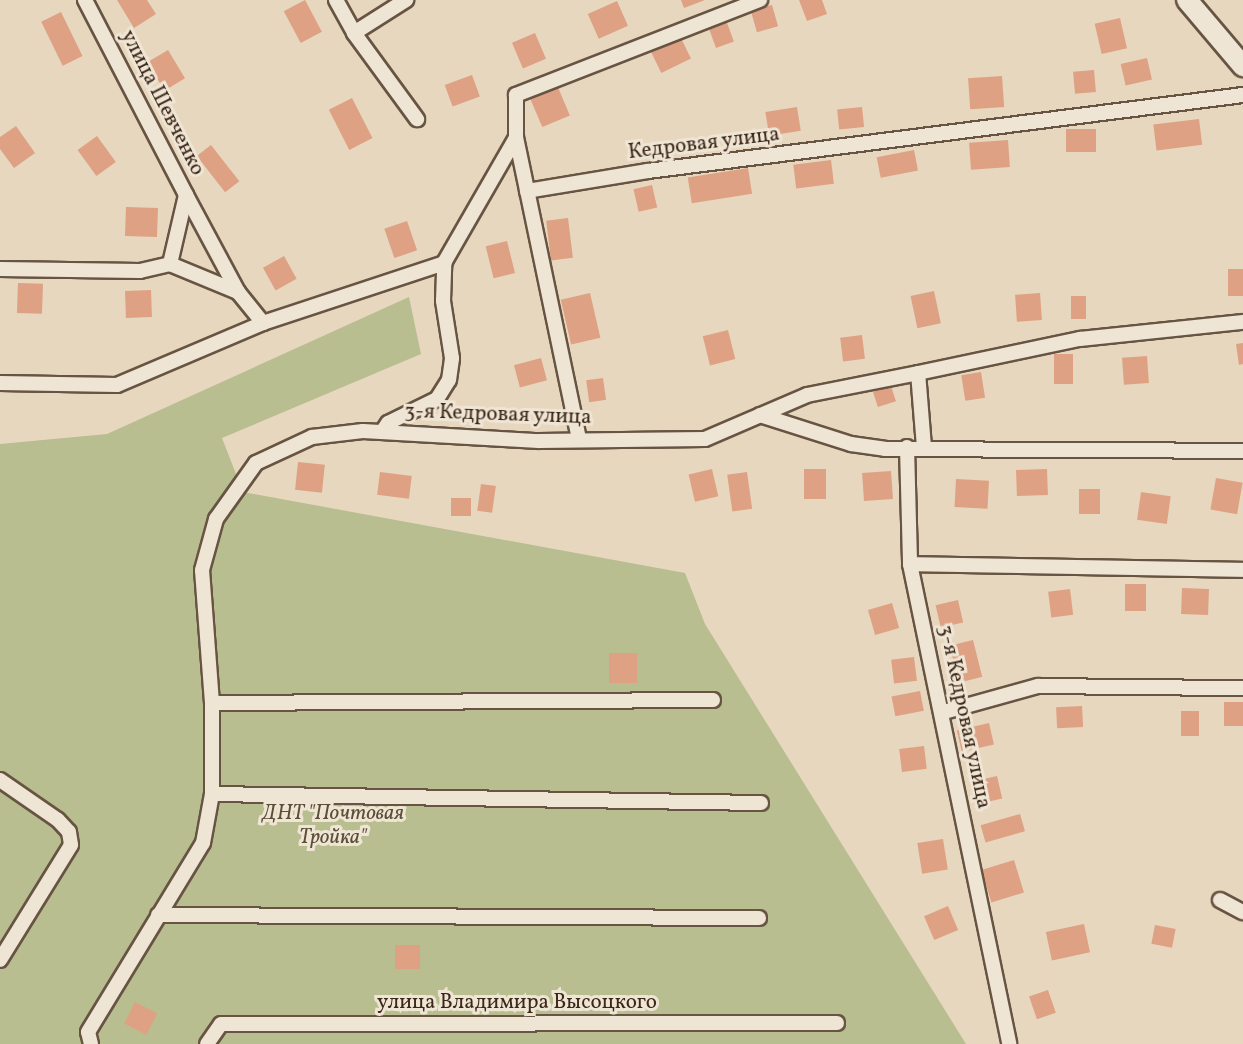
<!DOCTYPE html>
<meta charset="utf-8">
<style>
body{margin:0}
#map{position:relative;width:1243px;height:1044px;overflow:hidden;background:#e7d7be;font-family:Vollkorn,serif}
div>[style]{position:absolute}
.green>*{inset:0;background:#b8be90}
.building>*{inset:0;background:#dea183;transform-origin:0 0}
.roads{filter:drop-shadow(2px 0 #675442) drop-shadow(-2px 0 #675442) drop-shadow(0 2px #675442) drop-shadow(0 -2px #675442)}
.street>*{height:14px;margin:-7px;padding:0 7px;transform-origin:7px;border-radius:7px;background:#efe5d5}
.secondary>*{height:20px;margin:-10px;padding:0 10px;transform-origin:10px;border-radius:10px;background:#efe5d5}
span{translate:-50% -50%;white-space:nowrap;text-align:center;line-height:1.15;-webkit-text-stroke:6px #efe5d5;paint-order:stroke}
.street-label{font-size:21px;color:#3c2819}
.park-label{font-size:21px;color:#5b4e37;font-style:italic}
</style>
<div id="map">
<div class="green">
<i style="clip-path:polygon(409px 297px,421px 354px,222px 438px,243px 492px,685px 573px,705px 624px,966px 1044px,0 1044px,0 444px,107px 434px)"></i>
</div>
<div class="building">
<i style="clip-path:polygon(117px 0,147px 0,156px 14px,134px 28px)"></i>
<i style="left:305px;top:0;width:36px;height:24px;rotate:62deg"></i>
<i style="clip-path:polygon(681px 0,705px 0,684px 8px)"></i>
<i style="clip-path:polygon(799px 0,822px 0,827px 14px,807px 21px)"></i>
<i style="left:617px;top:1px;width:27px;height:32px;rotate:66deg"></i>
<i style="left:772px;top:5px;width:22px;height:22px;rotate:74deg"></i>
<i style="left:61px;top:12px;width:49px;height:22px;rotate:64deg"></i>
<i style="left:1120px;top:18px;width:31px;height:26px;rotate:77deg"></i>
<i style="left:726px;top:20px;width:23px;height:19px;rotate:70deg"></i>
<i style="left:535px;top:33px;width:28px;height:25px;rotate:67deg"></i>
<i style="left:680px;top:36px;width:25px;height:33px;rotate:64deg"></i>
<i style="left:168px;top:50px;width:33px;height:24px;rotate:59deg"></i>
<i style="left:1147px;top:58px;width:22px;height:27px;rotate:77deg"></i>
<i style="left:1094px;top:70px;width:22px;height:21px;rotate:85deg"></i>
<i style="left:472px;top:75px;width:23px;height:29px;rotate:70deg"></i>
<i style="left:1002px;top:76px;width:31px;height:34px;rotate:86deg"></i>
<i style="left:557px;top:85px;width:33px;height:30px;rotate:67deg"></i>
<i style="left:352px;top:98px;width:45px;height:26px;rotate:63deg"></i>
<i style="left:797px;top:107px;width:24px;height:32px;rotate:81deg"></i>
<i style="left:862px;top:107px;width:20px;height:25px;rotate:84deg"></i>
<i style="left:1199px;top:119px;width:26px;height:46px;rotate:83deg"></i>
<i style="clip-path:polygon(16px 126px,35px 153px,14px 168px,0 149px,0 137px)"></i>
<i style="left:1096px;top:129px;width:23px;height:30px;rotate:90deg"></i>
<i style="left:97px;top:136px;width:32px;height:24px;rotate:54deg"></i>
<i style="left:1008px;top:140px;width:27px;height:39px;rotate:86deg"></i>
<i style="left:211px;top:145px;width:46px;height:18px;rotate:52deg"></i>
<i style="left:914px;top:150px;width:21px;height:38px;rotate:79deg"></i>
<i style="left:831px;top:160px;width:24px;height:38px;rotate:83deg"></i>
<i style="left:748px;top:168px;width:26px;height:61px;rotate:81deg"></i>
<i style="left:652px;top:185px;width:23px;height:19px;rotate:77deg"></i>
<i style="left:126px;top:207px;width:32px;height:29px;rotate:2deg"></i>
<i style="left:568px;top:218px;width:40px;height:22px;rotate:83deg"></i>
<i style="left:407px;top:221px;width:31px;height:24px;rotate:71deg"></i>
<i style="left:507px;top:241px;width:33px;height:22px;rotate:76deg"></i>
<i style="left:284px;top:256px;width:26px;height:24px;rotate:61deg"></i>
<i style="left:1243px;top:269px;width:27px;height:15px;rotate:90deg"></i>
<i style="left:18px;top:283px;width:25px;height:30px;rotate:2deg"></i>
<i style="left:151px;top:290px;width:27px;height:26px;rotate:88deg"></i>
<i style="left:934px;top:291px;width:33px;height:24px;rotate:78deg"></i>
<i style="left:590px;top:293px;width:46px;height:30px;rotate:77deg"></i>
<i style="left:1040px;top:293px;width:27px;height:25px;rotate:86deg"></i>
<i style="left:1071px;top:296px;width:15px;height:23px"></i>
<i style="left:728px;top:330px;width:30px;height:26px;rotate:76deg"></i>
<i style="left:862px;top:335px;width:24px;height:22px;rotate:83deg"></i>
<i style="clip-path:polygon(1243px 343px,1243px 364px,1239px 365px,1236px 344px)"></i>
<i style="left:1054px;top:354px;width:19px;height:30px"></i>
<i style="left:1147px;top:356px;width:27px;height:25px;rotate:86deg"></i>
<i style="left:541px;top:358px;width:23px;height:28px;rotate:75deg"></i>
<i style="left:981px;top:372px;width:26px;height:20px;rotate:81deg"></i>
<i style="left:603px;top:378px;width:22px;height:17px;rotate:82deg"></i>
<i style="left:891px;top:386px;width:16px;height:19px;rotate:72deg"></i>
<i style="left:298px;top:462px;width:27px;height:28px;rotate:6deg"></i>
<i style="left:712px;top:469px;width:28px;height:24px;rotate:77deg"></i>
<i style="left:826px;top:469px;width:30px;height:22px;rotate:90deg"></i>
<i style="left:1047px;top:469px;width:26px;height:31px;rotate:88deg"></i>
<i style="left:891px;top:471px;width:28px;height:29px;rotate:86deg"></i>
<i style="left:380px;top:472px;width:32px;height:23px;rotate:7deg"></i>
<i style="left:747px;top:472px;width:37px;height:20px;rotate:82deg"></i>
<i style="left:1216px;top:478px;width:27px;height:32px;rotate:10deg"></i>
<i style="left:956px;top:479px;width:33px;height:28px;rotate:3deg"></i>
<i style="left:481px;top:484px;width:15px;height:27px;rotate:8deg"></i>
<i style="left:1079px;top:489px;width:21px;height:25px"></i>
<i style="left:1141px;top:492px;width:30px;height:28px;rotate:8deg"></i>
<i style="left:451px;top:498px;width:20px;height:18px"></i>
<i style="left:1125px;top:584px;width:21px;height:27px"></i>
<i style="left:1182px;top:588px;width:27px;height:26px;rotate:2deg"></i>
<i style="left:1070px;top:589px;width:26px;height:22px;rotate:83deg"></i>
<i style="left:958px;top:600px;width:23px;height:23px;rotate:77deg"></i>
<i style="left:892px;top:603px;width:26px;height:25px;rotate:74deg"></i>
<i style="left:973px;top:640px;width:38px;height:24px;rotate:76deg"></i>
<i style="left:609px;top:653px;width:28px;height:30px"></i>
<i style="left:914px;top:657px;width:24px;height:23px;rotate:83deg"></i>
<i style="left:920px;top:691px;width:20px;height:29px;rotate:79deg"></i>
<i style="left:1224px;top:702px;width:19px;height:24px"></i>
<i style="left:1082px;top:706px;width:21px;height:26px;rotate:87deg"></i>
<i style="left:1181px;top:711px;width:18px;height:25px"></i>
<i style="left:989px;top:723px;width:22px;height:33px;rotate:77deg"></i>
<i style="left:924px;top:746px;width:23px;height:25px;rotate:83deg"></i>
<i style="left:997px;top:776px;width:23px;height:28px;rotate:77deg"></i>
<i style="left:1020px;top:814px;width:18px;height:41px;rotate:74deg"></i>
<i style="left:943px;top:839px;width:31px;height:26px;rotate:81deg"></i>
<i style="left:1014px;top:860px;width:34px;height:34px;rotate:73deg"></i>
<i style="left:948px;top:906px;width:26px;height:26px;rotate:67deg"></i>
<i style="left:1084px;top:924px;width:29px;height:39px;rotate:78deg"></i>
<i style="left:1155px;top:925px;width:21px;height:19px;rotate:11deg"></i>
<i style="left:420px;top:945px;width:24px;height:25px;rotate:90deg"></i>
<i style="left:1048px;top:990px;width:24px;height:20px;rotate:71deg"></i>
<i style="left:135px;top:1002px;width:25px;height:24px;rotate:27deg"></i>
</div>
<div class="roads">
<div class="street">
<i style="left:85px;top:0;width:220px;rotate:62.6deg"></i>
<i style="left:186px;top:195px;width:71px;rotate:103.1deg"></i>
<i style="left:336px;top:0;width:38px;rotate:61deg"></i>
<i style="left:354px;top:33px;width:107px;rotate:53.8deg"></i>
<i style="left:354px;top:33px;width:62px;rotate:-32.4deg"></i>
<i style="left:527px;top:191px;width:123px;rotate:-9.4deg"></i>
<i style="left:648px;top:171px;width:600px;rotate:-7.28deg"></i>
<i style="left:186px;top:195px;width:110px;rotate:61.8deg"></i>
<i style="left:0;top:269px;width:140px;rotate:0.8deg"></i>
<i style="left:140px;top:271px;width:31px;rotate:-13deg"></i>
<i style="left:170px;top:264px;width:74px;rotate:22.4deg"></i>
<i style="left:238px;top:292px;width:40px;rotate:51deg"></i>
<i style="left:0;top:383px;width:117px;rotate:1deg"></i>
<i style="left:117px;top:385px;width:159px;rotate:-23deg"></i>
<i style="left:263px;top:323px;width:191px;rotate:-18.3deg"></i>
<i style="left:444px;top:263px;width:144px;rotate:-60.1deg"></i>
<i style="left:760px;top:415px;width:96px;rotate:17.7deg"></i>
<i style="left:851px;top:444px;width:34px;rotate:8deg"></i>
<i style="left:885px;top:449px;width:358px;rotate:0.3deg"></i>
<i style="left:382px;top:432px;width:11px;rotate:-56deg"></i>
<i style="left:388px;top:423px;width:55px;rotate:-26.1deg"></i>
<i style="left:437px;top:399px;width:22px;rotate:-58deg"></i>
<i style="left:449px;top:380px;width:22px;rotate:-82deg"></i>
<i style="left:452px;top:358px;width:58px;rotate:-99deg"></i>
<i style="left:443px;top:301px;width:38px;rotate:-88deg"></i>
<i style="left:579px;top:439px;width:308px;rotate:-101.8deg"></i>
<i style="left:516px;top:138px;width:43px;rotate:-90deg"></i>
<i style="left:516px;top:95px;width:262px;rotate:-21.3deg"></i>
<i style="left:907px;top:447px;width:117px;rotate:88.5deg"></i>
<i style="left:910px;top:564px;width:490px;rotate:78.3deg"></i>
<i style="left:924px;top:447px;width:74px;rotate:-94.6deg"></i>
<i style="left:918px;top:373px;width:166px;rotate:-11.9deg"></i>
<i style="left:1080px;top:339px;width:164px;rotate:-6deg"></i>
<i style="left:910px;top:564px;width:333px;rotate:1deg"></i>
<i style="left:212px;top:703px;width:133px;rotate:-94.3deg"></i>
<i style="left:202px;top:570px;width:53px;rotate:-74.6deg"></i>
<i style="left:216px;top:519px;width:69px;rotate:-54.5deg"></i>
<i style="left:256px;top:463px;width:62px;rotate:-24.9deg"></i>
<i style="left:312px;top:437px;width:51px;rotate:-6.7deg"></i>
<i style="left:363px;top:431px;width:176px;rotate:3.3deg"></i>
<i style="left:539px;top:441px;width:166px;rotate:-0.7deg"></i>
<i style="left:705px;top:439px;width:111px;rotate:-23.3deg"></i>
<i style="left:807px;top:395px;width:113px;rotate:-11.2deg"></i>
<i style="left:944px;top:712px;width:98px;rotate:-15.5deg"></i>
<i style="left:1038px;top:686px;width:205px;rotate:0.6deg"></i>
<i style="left:0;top:780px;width:70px;rotate:34.6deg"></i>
<i style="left:58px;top:820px;width:16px;rotate:47deg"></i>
<i style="left:69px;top:832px;width:13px;rotate:81deg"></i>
<i style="left:71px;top:845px;width:135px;rotate:121.7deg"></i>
<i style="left:212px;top:794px;width:91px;rotate:-90deg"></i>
<i style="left:212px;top:703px;width:501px;rotate:-0.34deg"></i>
<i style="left:1220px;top:900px;width:26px;rotate:28deg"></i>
<i style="left:158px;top:915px;width:601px;rotate:0.29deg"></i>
<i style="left:91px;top:1044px;width:12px;rotate:-104deg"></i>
<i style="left:88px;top:1032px;width:221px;rotate:-58.7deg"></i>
<i style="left:203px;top:843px;width:50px;rotate:-79.6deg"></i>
<i style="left:212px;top:794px;width:549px;rotate:0.94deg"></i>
<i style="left:207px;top:1044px;width:24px;rotate:-55deg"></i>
<i style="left:221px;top:1024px;width:616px;rotate:-0.09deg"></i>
</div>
<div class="secondary">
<i style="left:1187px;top:0;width:87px;rotate:49.7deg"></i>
</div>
</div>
<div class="street-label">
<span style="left:162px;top:103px;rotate:63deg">улица Шевченко</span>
<span style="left:704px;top:144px;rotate:-7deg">Кедровая улица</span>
<span style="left:498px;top:415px;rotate:2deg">3-я Кедровая улица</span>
<span style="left:964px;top:717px;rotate:78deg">3-я Кедровая улица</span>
<span style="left:517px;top:1003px">улица Владимира Высоцкого</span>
</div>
<div class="park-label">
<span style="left:333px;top:826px">ДНТ "Почтовая<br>Тройка"</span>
</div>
</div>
